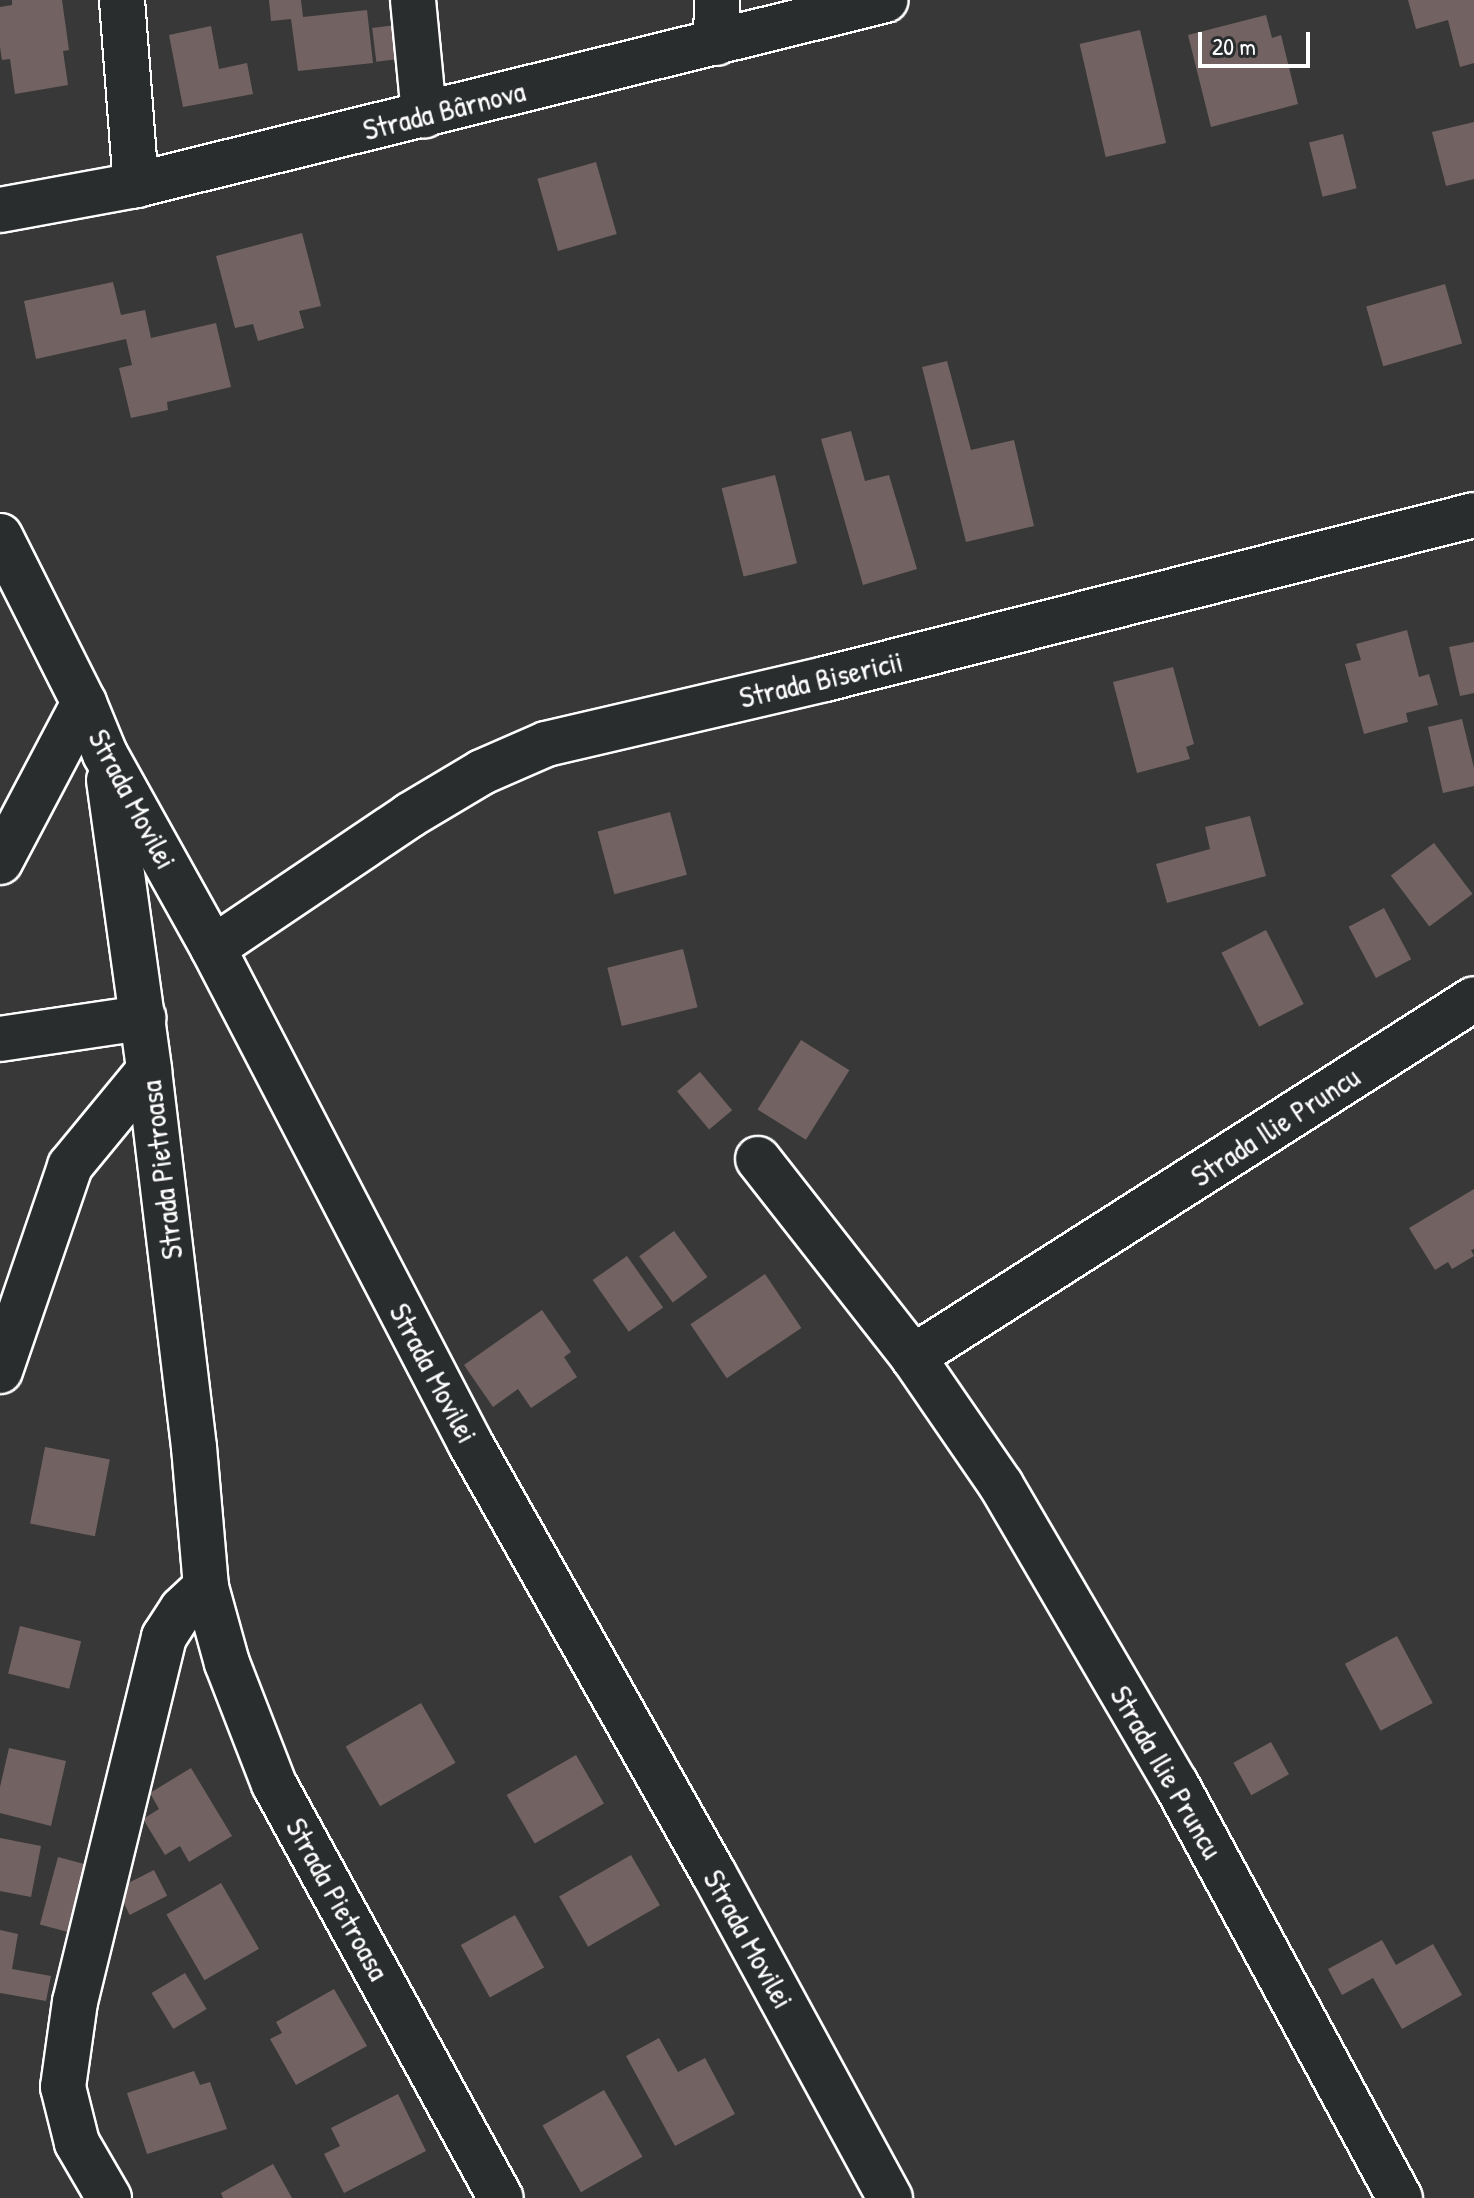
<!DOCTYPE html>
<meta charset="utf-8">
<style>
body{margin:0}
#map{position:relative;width:1474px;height:2198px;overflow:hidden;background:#383838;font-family:"Patrick Hand",sans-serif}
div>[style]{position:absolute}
.building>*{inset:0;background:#726362;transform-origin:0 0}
.roads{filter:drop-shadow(2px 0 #fff) drop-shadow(-2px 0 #fff) drop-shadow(0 2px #fff) drop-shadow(0 -2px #fff)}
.minor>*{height:44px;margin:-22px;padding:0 22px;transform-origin:22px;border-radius:22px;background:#2a2d2e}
span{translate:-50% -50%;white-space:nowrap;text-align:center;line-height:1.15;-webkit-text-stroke:6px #2a2d2e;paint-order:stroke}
.street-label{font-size:30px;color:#fff}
.scale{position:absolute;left:1198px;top:32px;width:112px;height:36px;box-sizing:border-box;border:4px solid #fff;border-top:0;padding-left:10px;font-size:24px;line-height:28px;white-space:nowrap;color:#fff;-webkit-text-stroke:6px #2a2d2e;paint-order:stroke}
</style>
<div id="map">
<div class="building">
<i style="clip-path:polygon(12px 0,62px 0,69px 50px,63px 51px,68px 85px,15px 94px,10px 59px,2px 60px,0 47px,0 7px,12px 5px)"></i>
<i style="clip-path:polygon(269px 0,301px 0,303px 17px,367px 10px,373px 63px,298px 71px,291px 19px,271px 21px)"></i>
<i style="clip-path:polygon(1408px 0,1474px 0,1474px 63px,1460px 67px,1448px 20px,1416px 29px)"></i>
<i style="clip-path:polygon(1266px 15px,1272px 38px,1281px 35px,1298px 104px,1211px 127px,1188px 35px)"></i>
<i style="left:396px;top:25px;width:34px;height:24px;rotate:83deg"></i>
<i style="clip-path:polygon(211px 26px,219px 69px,247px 63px,253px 94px,183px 107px,169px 35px)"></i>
<i style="left:1140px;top:30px;width:116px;height:62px;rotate:77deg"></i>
<i style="clip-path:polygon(1474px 122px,1474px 179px,1446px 186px,1432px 132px)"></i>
<i style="left:1343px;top:134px;width:56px;height:35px;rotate:76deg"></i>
<i style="left:596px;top:162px;width:75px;height:61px;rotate:74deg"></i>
<i style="clip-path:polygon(302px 233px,321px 306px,299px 311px,304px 328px,258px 341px,253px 324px,235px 328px,216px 256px)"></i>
<i style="clip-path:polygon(113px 282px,121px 315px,145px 310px,151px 338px,216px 323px,231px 387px,167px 402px,168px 410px,131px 418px,119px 368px,132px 365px,126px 339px,36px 359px,24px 301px)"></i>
<i style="left:1445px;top:284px;width:62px;height:82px;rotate:74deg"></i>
<i style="clip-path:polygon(947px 361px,971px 450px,1014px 440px,1034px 526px,966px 542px,922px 367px)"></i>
<i style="clip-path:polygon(851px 431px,865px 481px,889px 475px,917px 569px,863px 585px,821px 439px)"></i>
<i style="left:775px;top:475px;width:91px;height:55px;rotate:76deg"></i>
<i style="clip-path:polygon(1407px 630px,1419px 677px,1429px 674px,1438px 705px,1406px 713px,1408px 722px,1364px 734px,1345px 664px,1361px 660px,1356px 644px)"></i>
<i style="clip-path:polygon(1474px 642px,1474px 693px,1460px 696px,1449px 647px)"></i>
<i style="clip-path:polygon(1173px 667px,1194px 744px,1186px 747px,1190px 759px,1137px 773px,1113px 682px)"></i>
<i style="clip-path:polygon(1462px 719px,1474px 768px,1474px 786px,1443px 793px,1428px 727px)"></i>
<i style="left:670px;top:812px;width:65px;height:75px;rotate:75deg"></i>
<i style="clip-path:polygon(1250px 816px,1266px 876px,1167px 903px,1156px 864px,1210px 849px,1205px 827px)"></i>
<i style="left:1434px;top:843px;width:64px;height:54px;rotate:53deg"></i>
<i style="left:1384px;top:908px;width:58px;height:40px;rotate:62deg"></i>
<i style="left:1266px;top:930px;width:83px;height:50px;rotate:63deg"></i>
<i style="left:683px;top:949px;width:60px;height:78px;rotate:76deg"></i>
<i style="left:801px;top:1040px;width:57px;height:82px;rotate:32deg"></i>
<i style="left:700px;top:1072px;width:50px;height:30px;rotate:50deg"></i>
<i style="clip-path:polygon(1474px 1189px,1474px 1249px,1471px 1250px,1474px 1256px,1452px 1269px,1448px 1262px,1435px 1270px,1409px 1228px)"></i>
<i style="left:674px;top:1231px;width:57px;height:43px;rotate:54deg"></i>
<i style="left:627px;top:1256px;width:63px;height:42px;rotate:55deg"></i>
<i style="left:765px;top:1274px;width:65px;height:90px;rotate:56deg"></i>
<i style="clip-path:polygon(542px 1310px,571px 1352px,564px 1357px,577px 1377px,531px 1408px,518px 1389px,493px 1407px,464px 1365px)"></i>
<i style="left:45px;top:1447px;width:66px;height:78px;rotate:11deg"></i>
<i style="left:20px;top:1626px;width:63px;height:49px;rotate:14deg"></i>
<i style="left:1397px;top:1636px;width:76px;height:59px;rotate:62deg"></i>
<i style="left:421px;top:1703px;width:69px;height:87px;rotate:60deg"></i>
<i style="left:1271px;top:1742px;width:37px;height:43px;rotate:61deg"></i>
<i style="clip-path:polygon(9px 1748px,66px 1761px,51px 1826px,0 1813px,0 1787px)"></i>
<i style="left:576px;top:1755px;width:56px;height:80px;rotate:60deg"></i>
<i style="clip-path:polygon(191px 1768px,232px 1836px,189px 1862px,180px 1846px,165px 1855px,143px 1819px,159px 1809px,150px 1793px)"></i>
<i style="clip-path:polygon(0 1838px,41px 1846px,31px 1897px,0 1891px)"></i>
<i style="left:631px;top:1855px;width:58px;height:83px;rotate:60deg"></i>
<i style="left:58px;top:1857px;width:28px;height:70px;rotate:15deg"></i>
<i style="left:154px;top:1870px;width:29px;height:42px;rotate:63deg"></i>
<i style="left:221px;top:1883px;width:76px;height:63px;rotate:60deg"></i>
<i style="left:515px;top:1915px;width:60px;height:62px;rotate:61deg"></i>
<i style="clip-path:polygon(0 1930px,18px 1934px,12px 1969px,51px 1976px,46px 2001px,0 1993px)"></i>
<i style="clip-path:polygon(1382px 1940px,1396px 1965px,1433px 1944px,1462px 1995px,1402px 2029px,1373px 1978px,1342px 1995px,1328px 1969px)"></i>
<i style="left:185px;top:1973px;width:42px;height:39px;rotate:59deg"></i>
<i style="clip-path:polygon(334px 1989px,367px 2046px,296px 2085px,270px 2039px,282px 2033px,276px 2022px)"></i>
<i style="clip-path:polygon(659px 2038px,678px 2072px,705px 2058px,735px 2114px,675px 2146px,626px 2056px)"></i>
<i style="clip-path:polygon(194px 2071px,200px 2085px,210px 2082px,227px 2129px,147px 2154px,127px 2093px)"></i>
<i style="left:604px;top:2090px;width:77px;height:71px;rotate:60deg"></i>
<i style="clip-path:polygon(398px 2094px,426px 2151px,344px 2193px,324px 2154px,340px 2146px,331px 2128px)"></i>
<i style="clip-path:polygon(273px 2164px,292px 2198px,223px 2198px,221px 2193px)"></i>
</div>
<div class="roads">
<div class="minor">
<i style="left:122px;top:0;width:186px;rotate:85.7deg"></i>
<i style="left:413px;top:0;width:116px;rotate:84.5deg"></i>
<i style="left:716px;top:43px;width:43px;rotate:-88.7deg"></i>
<i style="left:0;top:210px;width:138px;rotate:-10.4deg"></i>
<i style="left:136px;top:185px;width:772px;rotate:-13.86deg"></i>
<i style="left:0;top:536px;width:187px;rotate:63.3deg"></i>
<i style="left:84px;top:703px;width:55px;rotate:67.6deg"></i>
<i style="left:105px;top:754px;width:222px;rotate:60.9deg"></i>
<i style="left:213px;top:948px;width:558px;rotate:62.56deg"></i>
<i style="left:470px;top:1443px;width:495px;rotate:60.5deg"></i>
<i style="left:714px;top:1874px;width:369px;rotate:61.5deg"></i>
<i style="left:109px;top:780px;width:293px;rotate:82.1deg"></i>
<i style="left:149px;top:1070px;width:380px;rotate:83.2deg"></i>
<i style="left:194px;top:1447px;width:141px;rotate:85.1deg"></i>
<i style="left:206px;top:1587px;width:79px;rotate:74.6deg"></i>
<i style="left:227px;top:1663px;width:130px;rotate:68.8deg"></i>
<i style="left:274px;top:1784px;width:472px;rotate:61.3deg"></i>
<i style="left:0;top:862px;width:180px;rotate:-62.2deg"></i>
<i style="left:213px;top:948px;width:238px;rotate:-34deg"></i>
<i style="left:410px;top:815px;width:84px;rotate:-30.8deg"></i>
<i style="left:482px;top:772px;width:70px;rotate:-23.6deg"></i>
<i style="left:546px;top:744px;width:286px;rotate:-13.1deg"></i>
<i style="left:825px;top:679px;width:669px;rotate:-14.18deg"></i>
<i style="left:0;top:1039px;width:145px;rotate:-8.4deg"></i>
<i style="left:758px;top:1159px;width:251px;rotate:51.9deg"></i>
<i style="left:913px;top:1357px;width:155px;rotate:55.5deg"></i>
<i style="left:1001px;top:1485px;width:346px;rotate:59.7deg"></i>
<i style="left:1176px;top:1784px;width:471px;rotate:61.6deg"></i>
<i style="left:913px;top:1357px;width:665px;rotate:-32.54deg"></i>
<i style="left:0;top:1371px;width:217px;rotate:-71.1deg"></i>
<i style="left:70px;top:1166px;width:124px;rotate:-50.5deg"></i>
<i style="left:109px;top:2198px;width:64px;rotate:-120.2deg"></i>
<i style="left:77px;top:2143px;width:58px;rotate:-104deg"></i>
<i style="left:63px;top:2087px;width:86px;rotate:-82deg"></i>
<i style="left:75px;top:2002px;width:376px;rotate:-76.3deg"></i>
<i style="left:164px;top:1637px;width:33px;rotate:-57deg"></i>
<i style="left:182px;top:1609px;width:33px;rotate:-43deg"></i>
</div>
</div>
<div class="street-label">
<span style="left:444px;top:110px;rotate:-14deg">Strada Bârnova</span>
<span style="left:821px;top:679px;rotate:-13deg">Strada Bisericii</span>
<span style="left:133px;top:799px;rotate:62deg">Strada Movilei</span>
<span style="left:1275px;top:1126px;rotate:-33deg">Strada Ilie Pruncu</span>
<span style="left:161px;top:1170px;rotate:-97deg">Strada Pietroasa</span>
<span style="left:434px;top:1373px;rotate:62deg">Strada Movilei</span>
<span style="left:1167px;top:1772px;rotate:60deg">Strada Ilie Pruncu</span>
<span style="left:338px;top:1899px;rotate:61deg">Strada Pietroasa</span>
<span style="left:749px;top:1939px;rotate:61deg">Strada Movilei</span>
</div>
<div class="scale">20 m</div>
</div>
